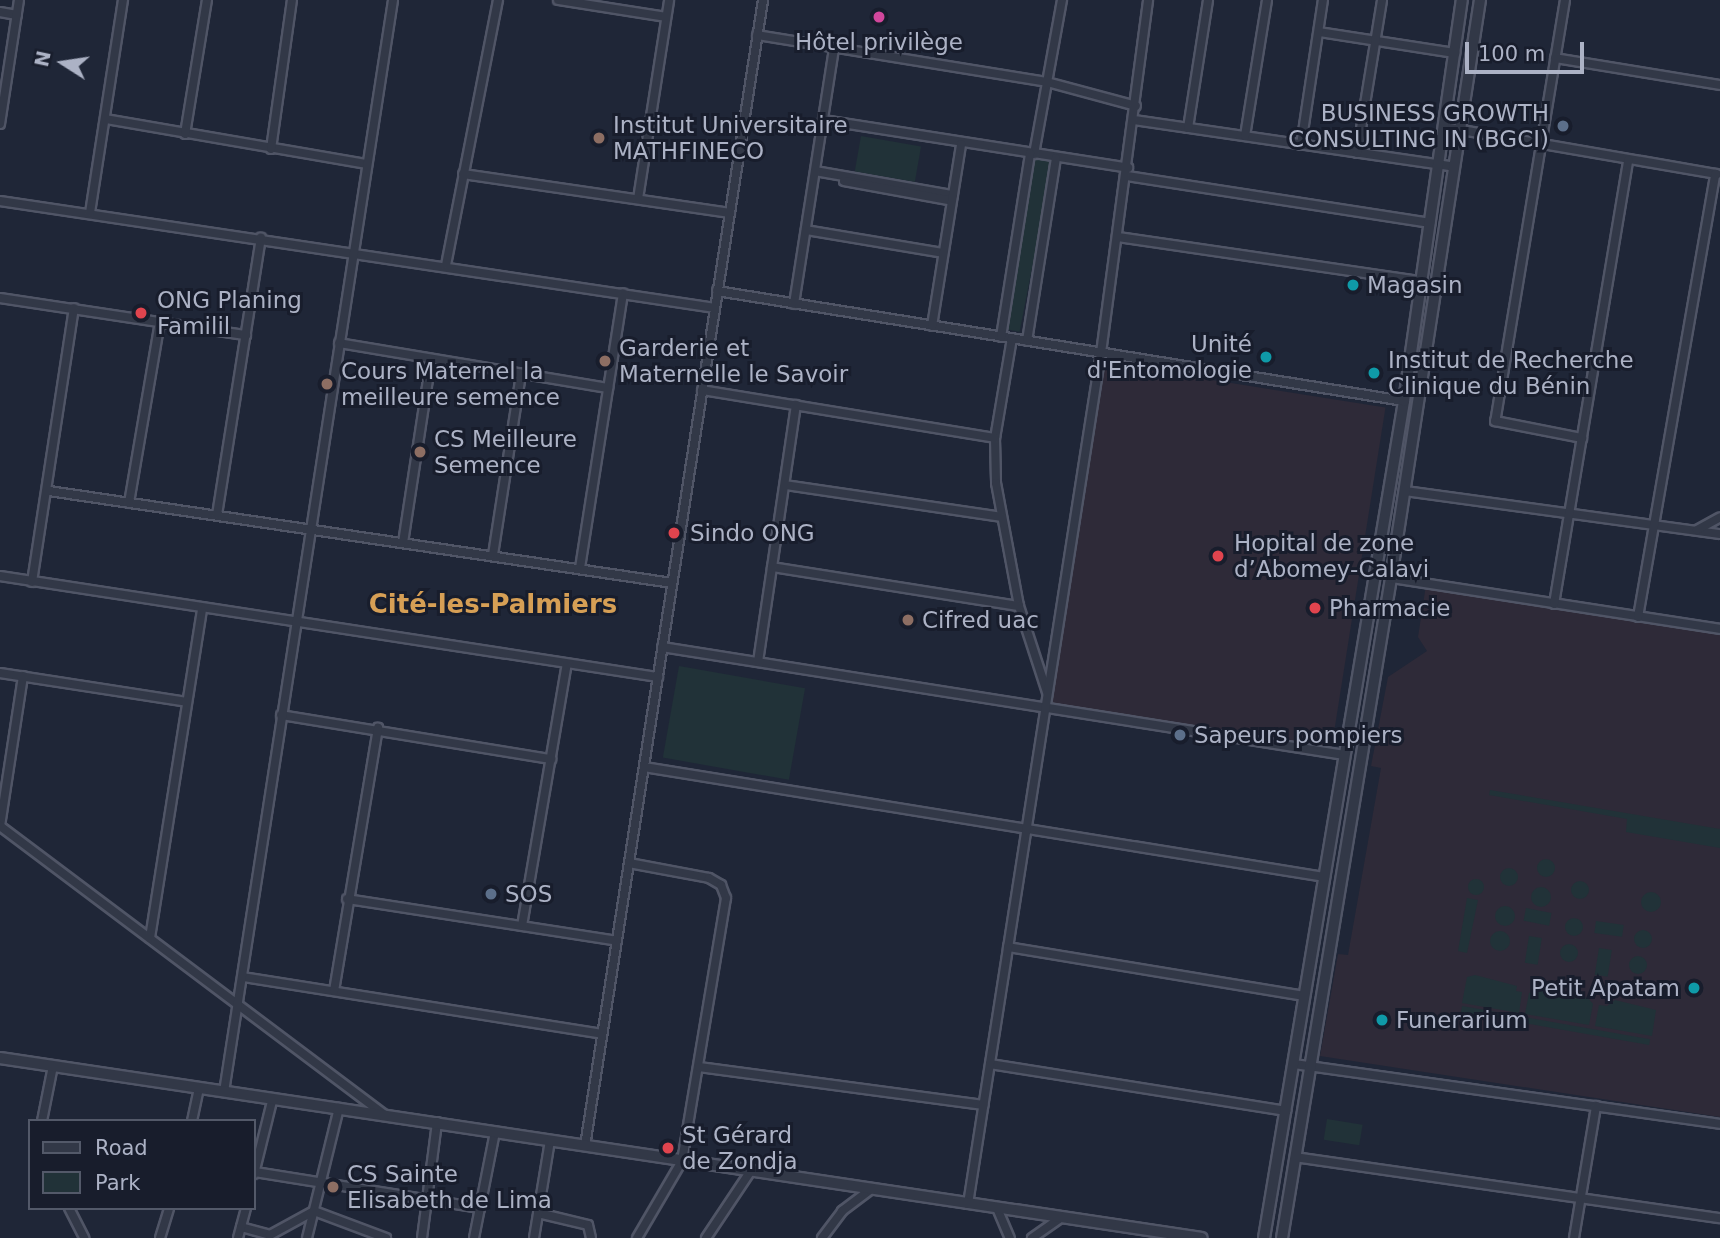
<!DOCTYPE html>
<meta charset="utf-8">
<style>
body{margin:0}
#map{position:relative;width:1720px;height:1238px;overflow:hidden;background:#1f2637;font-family:"DejaVu Sans",sans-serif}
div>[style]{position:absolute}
.medical>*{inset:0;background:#2e2a38;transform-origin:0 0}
.green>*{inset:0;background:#213238;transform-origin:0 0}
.round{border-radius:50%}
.roads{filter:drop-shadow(2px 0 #505566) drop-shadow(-2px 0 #505566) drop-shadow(0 2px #505566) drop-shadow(0 -2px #505566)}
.minor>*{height:8px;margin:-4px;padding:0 4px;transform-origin:4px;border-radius:4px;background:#323847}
.tertiary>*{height:10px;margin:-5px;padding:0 5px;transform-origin:5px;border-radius:5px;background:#323847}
.dots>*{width:19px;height:19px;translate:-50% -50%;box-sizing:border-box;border:4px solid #181d2c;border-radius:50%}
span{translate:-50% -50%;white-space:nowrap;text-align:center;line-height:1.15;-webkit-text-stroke:6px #181d2c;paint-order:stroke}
.poi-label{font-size:23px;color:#acb2c5}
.right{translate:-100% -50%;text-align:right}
.left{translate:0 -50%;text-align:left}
.quarter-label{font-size:26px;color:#d69f55;font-weight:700}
.legend{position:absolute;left:28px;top:1119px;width:228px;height:91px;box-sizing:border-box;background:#181d2c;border:2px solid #535969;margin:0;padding:9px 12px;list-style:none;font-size:21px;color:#acb2c5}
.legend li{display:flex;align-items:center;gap:14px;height:35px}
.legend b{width:35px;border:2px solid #535969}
.north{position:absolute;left:28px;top:28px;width:70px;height:70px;-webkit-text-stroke:5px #181d2c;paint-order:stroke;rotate:282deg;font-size:19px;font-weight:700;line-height:28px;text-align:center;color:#acb2c5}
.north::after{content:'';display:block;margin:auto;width:24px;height:32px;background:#acb2c5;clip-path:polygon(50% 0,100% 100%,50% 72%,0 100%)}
.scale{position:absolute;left:1465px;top:42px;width:119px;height:32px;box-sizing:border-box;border:4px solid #acb2c5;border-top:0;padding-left:9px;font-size:21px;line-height:24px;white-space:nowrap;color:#acb2c5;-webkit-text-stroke:5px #181d2c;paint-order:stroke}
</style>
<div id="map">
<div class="medical">
<i style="left:1105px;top:363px;width:284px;height:345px;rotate:9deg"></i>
<i style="clip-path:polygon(1426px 585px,1720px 632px,1720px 1117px,1320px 1056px,1338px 954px,1348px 955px,1381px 768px,1371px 766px,1388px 677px,1427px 651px,1418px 637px)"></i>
</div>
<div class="green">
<i style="left:861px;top:136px;width:61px;height:36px;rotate:10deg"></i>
<i style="left:1032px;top:158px;width:21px;height:173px;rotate:11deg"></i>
<i style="left:679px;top:666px;width:128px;height:93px;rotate:10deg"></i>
<i style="clip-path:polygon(1490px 790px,1720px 829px,1720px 848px,1626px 832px,1627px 819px,1489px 795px)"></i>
<i class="round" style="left:1537px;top:859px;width:18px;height:18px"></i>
<i class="round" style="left:1500px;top:868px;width:18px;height:18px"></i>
<i class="round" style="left:1468px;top:879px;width:16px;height:16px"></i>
<i class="round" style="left:1571px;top:881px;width:18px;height:18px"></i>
<i class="round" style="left:1531px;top:887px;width:20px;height:20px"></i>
<i class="round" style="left:1641px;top:892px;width:20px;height:20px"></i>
<i style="clip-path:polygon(1467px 898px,1478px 900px,1467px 953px,1458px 951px)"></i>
<i class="round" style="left:1495px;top:906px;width:20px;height:20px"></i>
<i style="left:1526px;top:908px;width:26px;height:13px;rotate:11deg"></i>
<i class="round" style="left:1565px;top:918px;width:18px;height:18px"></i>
<i style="left:1596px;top:921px;width:28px;height:12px;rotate:8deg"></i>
<i class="round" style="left:1634px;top:930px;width:18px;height:18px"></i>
<i class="round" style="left:1490px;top:931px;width:20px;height:20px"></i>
<i style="left:1529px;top:936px;width:13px;height:27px;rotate:9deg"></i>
<i class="round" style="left:1560px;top:944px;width:18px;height:18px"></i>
<i style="left:1599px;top:948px;width:13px;height:27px;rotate:9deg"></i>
<i class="round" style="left:1629px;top:956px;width:18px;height:18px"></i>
<i style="clip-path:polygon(1475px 975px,1517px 986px,1516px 991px,1522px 992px,1519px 1013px,1462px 1003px,1467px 977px)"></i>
<i style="clip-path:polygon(1544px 987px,1588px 998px,1593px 1004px,1589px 1025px,1525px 1014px,1529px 993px)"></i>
<i style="clip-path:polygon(1615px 1000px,1656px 1010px,1652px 1036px,1595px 1026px,1599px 1005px,1607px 1006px)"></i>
<i style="left:1462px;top:1006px;width:191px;height:6px;rotate:10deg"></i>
<i style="left:1327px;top:1119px;width:36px;height:21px;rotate:9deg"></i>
</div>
<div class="roads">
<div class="minor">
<i style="left:558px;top:0;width:109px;rotate:8.9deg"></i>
<i style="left:1565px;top:0;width:427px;rotate:99.4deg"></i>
<i style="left:1495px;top:421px;width:89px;rotate:11.1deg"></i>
<i style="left:0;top:12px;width:17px;rotate:10deg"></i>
<i style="left:1319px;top:32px;width:138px;rotate:8.8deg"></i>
<i style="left:757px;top:35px;width:294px;rotate:9.2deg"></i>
<i style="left:1047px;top:82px;width:92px;rotate:15.1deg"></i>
<i style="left:1555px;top:58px;width:167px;rotate:9.3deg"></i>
<i style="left:106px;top:119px;width:264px;rotate:9.8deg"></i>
<i style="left:823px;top:120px;width:309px;rotate:8.9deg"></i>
<i style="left:1134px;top:120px;width:324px;rotate:8.3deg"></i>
<i style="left:0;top:124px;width:125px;rotate:-81.3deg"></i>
<i style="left:1444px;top:127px;width:277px;rotate:9.8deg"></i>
<i style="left:1188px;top:128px;width:130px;rotate:-81.1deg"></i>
<i style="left:185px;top:134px;width:136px;rotate:-80.7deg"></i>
<i style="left:1245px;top:136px;width:138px;rotate:-80.8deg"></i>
<i style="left:1301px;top:145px;width:147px;rotate:-81.4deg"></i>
<i style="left:271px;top:149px;width:150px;rotate:-82deg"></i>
<i style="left:1357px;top:153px;width:155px;rotate:-80.7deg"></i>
<i style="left:1034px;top:154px;width:157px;rotate:-79.7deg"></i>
<i style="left:815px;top:171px;width:140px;rotate:9.9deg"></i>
<i style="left:463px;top:174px;width:270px;rotate:8.3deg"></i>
<i style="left:1127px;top:176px;width:307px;rotate:8.8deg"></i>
<i style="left:844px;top:181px;width:106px;rotate:10.4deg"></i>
<i style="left:638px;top:199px;width:201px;rotate:-81.1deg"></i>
<i style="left:0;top:201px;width:723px;rotate:8.51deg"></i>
<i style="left:90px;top:213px;width:216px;rotate:-81.2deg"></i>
<i style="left:806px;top:230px;width:139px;rotate:9.5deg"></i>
<i style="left:1118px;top:237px;width:306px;rotate:8.3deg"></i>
<i style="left:446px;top:265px;width:270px;rotate:-78.9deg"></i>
<i style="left:717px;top:291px;width:696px;rotate:9.1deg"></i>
<i style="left:0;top:298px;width:249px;rotate:8.6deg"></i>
<i style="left:794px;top:304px;width:259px;rotate:-81.1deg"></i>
<i style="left:932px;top:326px;width:184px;rotate:-80.9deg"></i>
<i style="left:1001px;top:337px;width:186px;rotate:-81deg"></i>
<i style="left:1012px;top:338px;width:101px;rotate:99.6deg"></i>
<i style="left:995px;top:438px;width:45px;rotate:88.7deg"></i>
<i style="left:996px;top:483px;width:125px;rotate:79.4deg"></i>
<i style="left:1019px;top:606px;width:90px;rotate:72deg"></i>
<i style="left:1027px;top:341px;width:185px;rotate:-81deg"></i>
<i style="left:339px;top:343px;width:273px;rotate:9.5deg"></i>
<i style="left:702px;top:390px;width:297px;rotate:9.3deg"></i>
<i style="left:785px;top:485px;width:219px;rotate:8.4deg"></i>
<i style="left:49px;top:491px;width:630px;rotate:8.4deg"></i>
<i style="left:1405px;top:491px;width:318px;rotate:7.8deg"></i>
<i style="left:129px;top:503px;width:185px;rotate:-80.3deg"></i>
<i style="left:217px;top:515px;width:281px;rotate:-81deg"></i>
<i style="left:1697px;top:530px;width:26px;rotate:-29deg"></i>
<i style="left:403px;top:543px;width:185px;rotate:-81.3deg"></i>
<i style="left:493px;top:555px;width:182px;rotate:-81.2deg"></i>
<i style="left:772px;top:567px;width:250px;rotate:9deg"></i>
<i style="left:580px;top:568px;width:278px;rotate:-81.1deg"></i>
<i style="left:0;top:576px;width:666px;rotate:8.73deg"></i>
<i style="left:1391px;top:578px;width:333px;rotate:8.8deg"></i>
<i style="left:32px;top:582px;width:277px;rotate:-81.3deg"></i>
<i style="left:1554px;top:604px;width:450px;rotate:-80.5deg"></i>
<i style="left:1638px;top:617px;width:450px;rotate:-80.1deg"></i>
<i style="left:662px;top:647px;width:691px;rotate:8.99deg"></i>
<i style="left:758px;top:662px;width:260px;rotate:-81.6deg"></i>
<i style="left:0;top:673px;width:189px;rotate:8.8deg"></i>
<i style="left:23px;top:676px;width:152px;rotate:98.7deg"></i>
<i style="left:0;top:826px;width:480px;rotate:36.9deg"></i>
<i style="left:281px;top:715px;width:274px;rotate:9.3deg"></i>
<i style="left:644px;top:767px;width:690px;rotate:9.18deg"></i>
<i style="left:629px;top:863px;width:81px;rotate:10.6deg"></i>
<i style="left:709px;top:878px;width:14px;rotate:30deg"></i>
<i style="left:721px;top:885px;width:14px;rotate:69deg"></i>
<i style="left:726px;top:898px;width:267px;rotate:99.5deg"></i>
<i style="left:682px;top:1161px;width:89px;rotate:120.3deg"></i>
<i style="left:347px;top:899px;width:273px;rotate:8.8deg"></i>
<i style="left:522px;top:926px;width:266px;rotate:-80.3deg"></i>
<i style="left:150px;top:938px;width:332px;rotate:-81deg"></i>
<i style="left:1008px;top:947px;width:301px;rotate:9.4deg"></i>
<i style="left:243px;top:977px;width:363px;rotate:9deg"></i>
<i style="left:334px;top:991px;width:267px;rotate:-80.5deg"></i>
<i style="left:990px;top:1064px;width:300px;rotate:9deg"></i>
<i style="left:1294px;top:1064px;width:430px;rotate:8deg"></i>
<i style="left:699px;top:1067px;width:287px;rotate:7.6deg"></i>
<i style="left:224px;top:1092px;width:1105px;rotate:-81.2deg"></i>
<i style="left:42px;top:1121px;width:56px;rotate:-78.7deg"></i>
<i style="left:192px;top:1121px;width:34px;rotate:-78deg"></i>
<i style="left:585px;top:1146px;width:1160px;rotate:-81.17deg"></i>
<i style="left:1295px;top:1157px;width:429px;rotate:8.2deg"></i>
<i style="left:255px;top:1172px;width:228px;rotate:9.1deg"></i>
<i style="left:254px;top:1174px;width:75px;rotate:-76.1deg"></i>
<i style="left:968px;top:1204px;width:861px;rotate:-81.12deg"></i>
<i style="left:1101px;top:353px;width:356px;rotate:-82.4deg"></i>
<i style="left:69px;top:1208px;width:34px;rotate:63deg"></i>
<i style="left:997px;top:1208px;width:33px;rotate:67deg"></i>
<i style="left:538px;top:1213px;width:51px;rotate:13.5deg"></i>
<i style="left:588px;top:1225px;width:13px;rotate:77deg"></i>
<i style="left:241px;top:1227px;width:30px;rotate:15deg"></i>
<i style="left:270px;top:1235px;width:50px;rotate:-28.6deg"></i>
<i style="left:314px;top:1211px;width:77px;rotate:20.6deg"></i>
<i style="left:160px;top:1238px;width:31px;rotate:-73deg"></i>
<i style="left:238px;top:1238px;width:31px;rotate:-75deg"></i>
<i style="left:307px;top:1238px;width:134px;rotate:-76.2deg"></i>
<i style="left:422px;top:1238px;width:117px;rotate:-82.6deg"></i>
<i style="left:474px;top:1238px;width:108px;rotate:-78.8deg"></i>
<i style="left:534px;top:1238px;width:99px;rotate:-80.7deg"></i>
<i style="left:706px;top:1238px;width:79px;rotate:-56.3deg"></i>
<i style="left:822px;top:1238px;width:34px;rotate:-53deg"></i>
<i style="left:842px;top:1211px;width:35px;rotate:-37deg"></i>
<i style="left:1032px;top:1238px;width:37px;rotate:-35deg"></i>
<i style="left:1574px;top:1238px;width:134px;rotate:-80.5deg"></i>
</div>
<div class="tertiary">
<i style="left:0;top:1058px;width:1215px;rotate:8.52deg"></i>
<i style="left:1264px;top:1238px;width:849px;rotate:-80.5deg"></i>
<i style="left:1404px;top:401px;width:405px;rotate:-81.8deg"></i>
<i style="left:1282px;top:1238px;width:669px;rotate:-80.62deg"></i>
<i style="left:1391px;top:578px;width:585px;rotate:-81.25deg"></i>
</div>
</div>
<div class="dots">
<i style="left:879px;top:17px;background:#d1479c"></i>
<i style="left:1563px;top:126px;background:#5c6f8a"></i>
<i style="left:599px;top:138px;background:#8d6e63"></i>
<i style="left:1353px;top:285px;background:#0f9aa8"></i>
<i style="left:141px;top:313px;background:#e0444e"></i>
<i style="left:1266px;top:357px;background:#0f9aa8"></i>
<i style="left:605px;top:361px;background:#8d6e63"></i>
<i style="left:1374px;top:373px;background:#0f9aa8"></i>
<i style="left:327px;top:384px;background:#8d6e63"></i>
<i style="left:420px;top:452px;background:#8d6e63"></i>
<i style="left:674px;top:533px;background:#e0444e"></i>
<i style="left:1218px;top:556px;background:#e0444e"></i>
<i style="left:1315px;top:608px;background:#e0444e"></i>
<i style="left:908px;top:620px;background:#8d6e63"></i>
<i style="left:1180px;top:735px;background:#5c6f8a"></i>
<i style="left:491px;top:894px;background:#5c6f8a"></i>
<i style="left:1694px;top:988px;background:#0f9aa8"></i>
<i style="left:1382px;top:1020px;background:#0f9aa8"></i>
<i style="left:668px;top:1148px;background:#e0444e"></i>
<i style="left:333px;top:1187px;background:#8d6e63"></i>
</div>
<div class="poi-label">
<span style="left:879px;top:42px">Hôtel privilège</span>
<span class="right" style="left:1549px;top:126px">BUSINESS GROWTH<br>CONSULTING IN (BGCI)</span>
<span class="left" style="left:613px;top:138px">Institut Universitaire<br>MATHFINECO</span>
<span class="left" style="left:1367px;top:285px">Magasin</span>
<span class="left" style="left:157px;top:313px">ONG Planing<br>Familil</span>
<span class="right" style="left:1252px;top:357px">Unité<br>d'Entomologie</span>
<span class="left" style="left:619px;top:361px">Garderie et<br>Maternelle le Savoir</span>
<span class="left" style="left:1388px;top:373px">Institut de Recherche<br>Clinique du Bénin</span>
<span class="left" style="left:341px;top:384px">Cours Maternel la<br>meilleure semence</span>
<span class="left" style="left:434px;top:452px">CS Meilleure<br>Semence</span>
<span class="left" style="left:690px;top:533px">Sindo ONG</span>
<span class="left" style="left:1234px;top:556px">Hopital de zone<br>d’Abomey-Calavi</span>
<span class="left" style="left:1329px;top:608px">Pharmacie</span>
<span class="left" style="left:922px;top:620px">Cifred uac</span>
<span class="left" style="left:1194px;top:735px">Sapeurs pompiers</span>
<span class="left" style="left:505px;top:894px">SOS</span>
<span class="right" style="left:1680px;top:988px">Petit Apatam</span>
<span class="left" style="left:1396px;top:1020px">Funerarium</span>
<span class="left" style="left:682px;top:1148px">St Gérard<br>de Zondja</span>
<span class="left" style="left:347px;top:1187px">CS Sainte<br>Elisabeth de Lima</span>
</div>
<div class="quarter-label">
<span style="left:493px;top:605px">Cité-les-Palmiers</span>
</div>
<ul class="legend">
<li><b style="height:9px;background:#323847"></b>Road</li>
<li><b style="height:19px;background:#213238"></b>Park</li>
</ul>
<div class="north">N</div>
<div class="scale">100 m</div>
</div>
